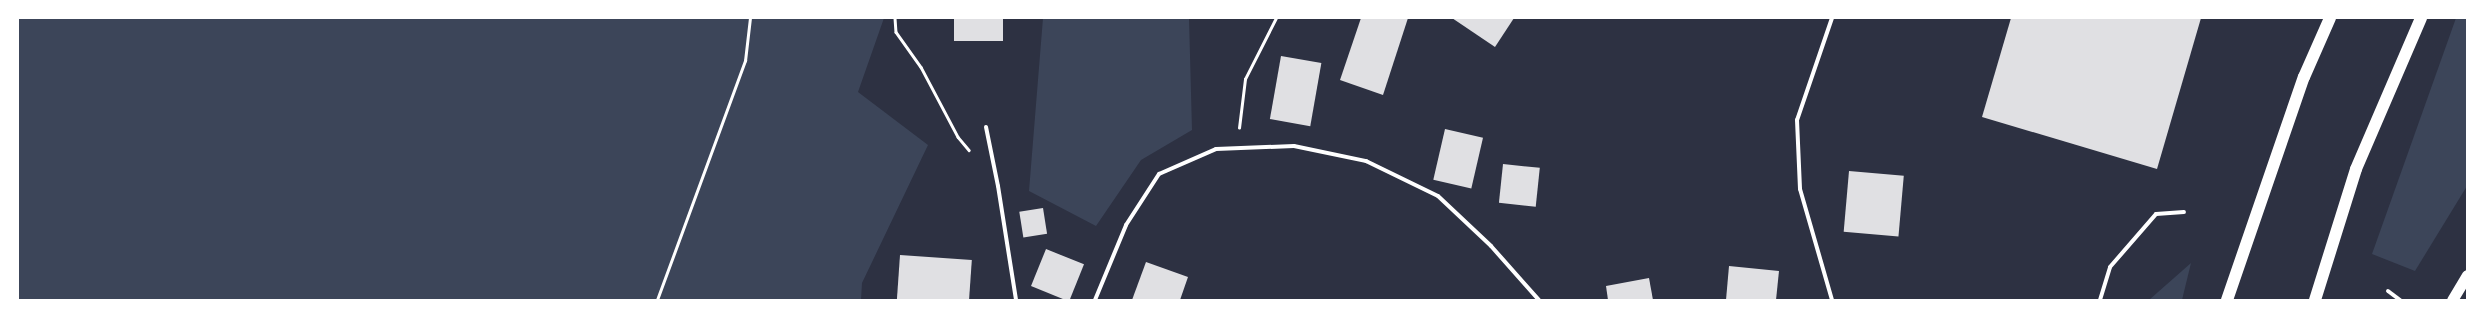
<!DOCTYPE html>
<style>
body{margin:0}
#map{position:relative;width:2485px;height:318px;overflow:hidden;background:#2d3142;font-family:"Titillium Web",sans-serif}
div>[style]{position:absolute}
.green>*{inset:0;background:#3c4559}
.building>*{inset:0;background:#e0e0e3;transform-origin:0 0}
.path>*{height:2.5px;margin:-1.25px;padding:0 1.25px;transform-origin:1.25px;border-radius:1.25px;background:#fff}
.minor>*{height:4px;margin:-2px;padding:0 2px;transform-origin:2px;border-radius:2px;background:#fff}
.trunk>*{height:11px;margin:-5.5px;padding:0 5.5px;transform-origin:5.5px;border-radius:5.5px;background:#fff}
.motorway>*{height:12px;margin:-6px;padding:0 6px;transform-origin:6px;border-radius:6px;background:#fff}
span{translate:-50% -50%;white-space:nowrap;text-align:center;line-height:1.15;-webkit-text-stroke:3px #fff;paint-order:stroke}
.frame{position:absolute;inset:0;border:19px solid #fff;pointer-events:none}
</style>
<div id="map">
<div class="green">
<i style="clip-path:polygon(18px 18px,884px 18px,858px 92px,928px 145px,862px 283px,861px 300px,18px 300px)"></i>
<i style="clip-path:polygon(1043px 18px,1189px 18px,1192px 130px,1141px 160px,1096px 226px,1029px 191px)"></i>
<i style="clip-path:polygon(2456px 18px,2467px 18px,2467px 186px,2415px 271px,2372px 254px)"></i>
<i style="clip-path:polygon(2191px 263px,2182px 300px,2149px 300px)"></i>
</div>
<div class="building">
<i style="left:954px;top:18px;width:49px;height:23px"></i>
<i style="clip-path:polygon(1361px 18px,1408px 18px,1383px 95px,1340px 80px)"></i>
<i style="clip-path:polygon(1452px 18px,1514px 18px,1495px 47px)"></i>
<i style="clip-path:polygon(2011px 18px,2201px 18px,2157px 169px,1982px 117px)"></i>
<i style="left:1281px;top:56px;width:41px;height:64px;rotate:10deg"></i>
<i style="left:1445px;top:129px;width:39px;height:52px;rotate:13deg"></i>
<i style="left:1503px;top:164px;width:37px;height:39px;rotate:6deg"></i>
<i style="left:1849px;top:171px;width:55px;height:61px;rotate:5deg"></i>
<i style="left:1043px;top:208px;width:26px;height:24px;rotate:81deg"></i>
<i style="left:1046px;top:249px;width:41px;height:40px;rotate:22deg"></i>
<i style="left:900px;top:255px;width:72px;height:45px;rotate:4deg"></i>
<i style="clip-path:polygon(1146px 262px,1188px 277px,1180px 300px,1132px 300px)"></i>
<i style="clip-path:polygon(1729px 266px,1779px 271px,1776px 300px,1726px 300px)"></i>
<i style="clip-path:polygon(1649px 278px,1653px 300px,1608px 300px,1606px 286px)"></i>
</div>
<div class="path">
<i style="left:895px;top:18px;width:14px;rotate:86deg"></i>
<i style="left:896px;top:32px;width:43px;rotate:54.5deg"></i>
<i style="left:921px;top:67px;width:79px;rotate:62.1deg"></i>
<i style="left:958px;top:137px;width:17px;rotate:50deg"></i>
<i style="left:1239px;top:128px;width:49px;rotate:-83deg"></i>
<i style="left:1245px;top:79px;width:68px;rotate:-63.1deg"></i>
<i style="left:657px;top:300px;width:255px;rotate:-69.8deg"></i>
<i style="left:745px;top:61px;width:43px;rotate:-83.4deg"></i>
</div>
<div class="minor">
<i style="left:1832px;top:18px;width:108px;rotate:108.9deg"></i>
<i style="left:1797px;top:120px;width:69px;rotate:87.5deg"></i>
<i style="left:1800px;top:189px;width:116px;rotate:73.9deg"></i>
<i style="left:986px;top:127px;width:60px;rotate:78.5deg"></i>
<i style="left:998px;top:186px;width:115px;rotate:81deg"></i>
<i style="left:2388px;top:291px;width:15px;rotate:37deg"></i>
<i style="left:1095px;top:300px;width:81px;rotate:-67.5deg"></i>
<i style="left:1126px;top:225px;width:61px;rotate:-57.1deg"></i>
<i style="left:1159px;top:174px;width:62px;rotate:-23.7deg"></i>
<i style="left:1216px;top:149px;width:78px;rotate:-2.2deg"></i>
<i style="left:1294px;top:146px;width:74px;rotate:11.8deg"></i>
<i style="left:1366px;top:161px;width:80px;rotate:25.9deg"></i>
<i style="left:1438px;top:196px;width:73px;rotate:43.3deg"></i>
<i style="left:1491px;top:246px;width:72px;rotate:48.4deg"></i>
<i style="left:2100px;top:300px;width:34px;rotate:-73deg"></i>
<i style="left:2110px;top:267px;width:70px;rotate:-49deg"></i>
<i style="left:2156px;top:214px;width:28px;rotate:-4deg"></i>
</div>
<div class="trunk">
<i style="left:2452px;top:300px;width:29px;rotate:-59deg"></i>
</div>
<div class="motorway">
<i style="left:2227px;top:300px;width:236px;rotate:-71deg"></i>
<i style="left:2304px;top:77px;width:64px;rotate:-66.2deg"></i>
<i style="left:2315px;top:300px;width:137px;rotate:-72.6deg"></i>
<i style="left:2356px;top:169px;width:164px;rotate:-66.7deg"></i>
</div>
<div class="frame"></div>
</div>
